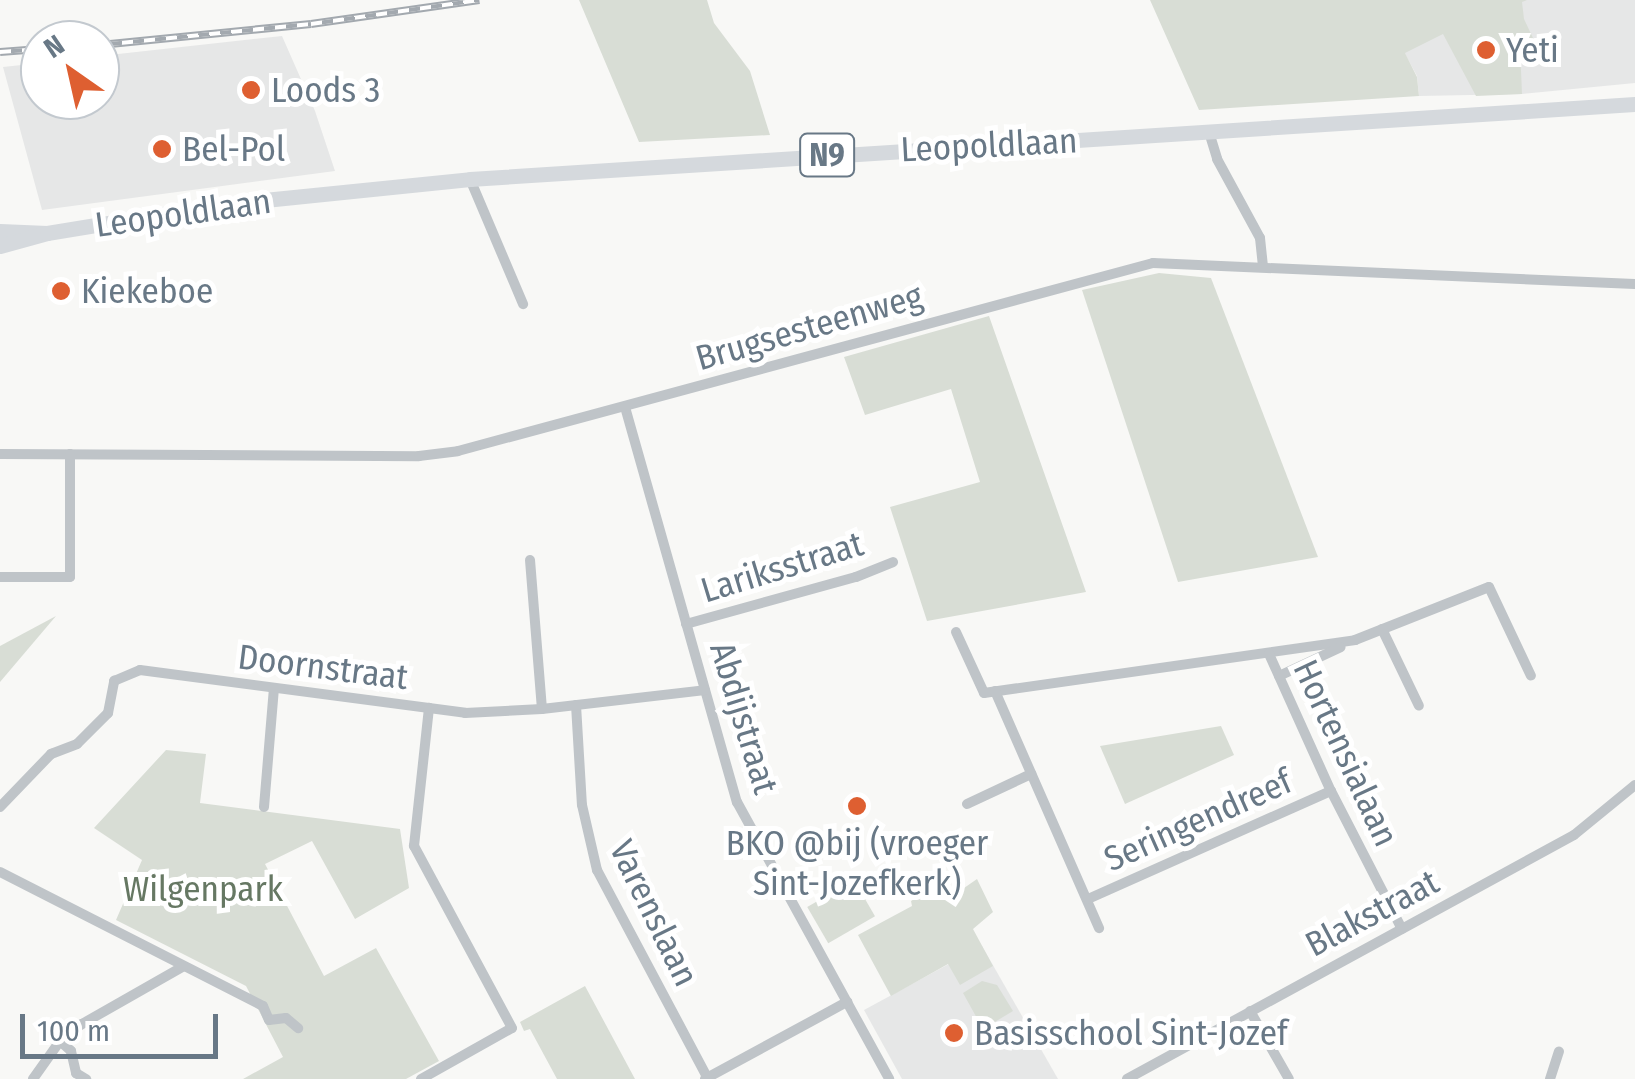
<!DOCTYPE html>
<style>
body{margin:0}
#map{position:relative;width:1635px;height:1079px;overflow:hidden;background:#f8f8f6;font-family:"Fira Sans Condensed",sans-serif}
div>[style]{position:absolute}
.built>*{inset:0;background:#e6e7e7}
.green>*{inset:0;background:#d8ddd5;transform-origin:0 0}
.minor>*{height:10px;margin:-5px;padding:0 5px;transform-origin:5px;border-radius:5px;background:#bfc4c8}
.primary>*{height:15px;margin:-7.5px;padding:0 7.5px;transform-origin:7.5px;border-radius:7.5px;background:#d5d9dd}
.rail>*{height:8px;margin-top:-4px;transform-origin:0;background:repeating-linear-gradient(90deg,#fff 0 11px,#a3a9af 0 22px);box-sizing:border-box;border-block:2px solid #a3a9af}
.dots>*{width:28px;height:28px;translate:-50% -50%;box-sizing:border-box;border:5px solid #fff;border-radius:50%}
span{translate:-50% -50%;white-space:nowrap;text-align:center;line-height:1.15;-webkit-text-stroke:10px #fff;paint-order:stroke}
.shield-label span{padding:2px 8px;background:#fff;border:2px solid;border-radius:8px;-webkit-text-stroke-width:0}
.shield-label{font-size:32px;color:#687886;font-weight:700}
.poi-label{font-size:35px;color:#687886}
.left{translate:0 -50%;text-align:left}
.street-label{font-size:35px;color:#687886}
.park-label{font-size:35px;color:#667863}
.north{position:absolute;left:20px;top:20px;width:100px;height:100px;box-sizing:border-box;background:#fff;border:2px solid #c3c9cf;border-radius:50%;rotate:326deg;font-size:28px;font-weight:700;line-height:40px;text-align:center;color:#687886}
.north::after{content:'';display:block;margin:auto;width:35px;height:45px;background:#de5f31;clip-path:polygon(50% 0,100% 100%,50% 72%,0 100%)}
.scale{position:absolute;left:20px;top:1014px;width:198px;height:45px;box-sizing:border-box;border:5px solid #687886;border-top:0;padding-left:12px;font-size:30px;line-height:35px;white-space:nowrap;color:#687886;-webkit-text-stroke:8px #fff;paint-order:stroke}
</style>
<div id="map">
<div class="built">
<i style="clip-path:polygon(1376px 0,1635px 0,1635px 83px,1522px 94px,1419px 96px,1417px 76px)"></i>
<i style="clip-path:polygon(282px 36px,315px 111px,335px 171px,42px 210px,3px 67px,40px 63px,40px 100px,100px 100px,100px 56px)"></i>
<i style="clip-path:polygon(982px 946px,1058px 1079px,902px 1079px,864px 1010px)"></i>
</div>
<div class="green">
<i style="clip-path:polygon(579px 0,707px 0,714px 23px,750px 71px,770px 135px,639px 142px)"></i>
<i style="clip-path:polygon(1150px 0,1527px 0,1522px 2px,1524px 19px,1533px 38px,1520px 46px,1522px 94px,1476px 96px,1443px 34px,1405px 53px,1417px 77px,1419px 96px,1199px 110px)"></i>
<i style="clip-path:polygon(1159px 273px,1211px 278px,1318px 557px,1178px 582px,1082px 290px)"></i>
<i style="clip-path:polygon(989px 316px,1086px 592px,927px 621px,890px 507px,980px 482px,951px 389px,865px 415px,844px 357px)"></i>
<i style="clip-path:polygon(56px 616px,0 682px,0 646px)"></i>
<i style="clip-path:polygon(1221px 726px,1234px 755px,1125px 804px,1100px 746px)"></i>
<i style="clip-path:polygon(166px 750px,206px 754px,200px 803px,400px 829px,409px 888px,355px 919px,312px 841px,265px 864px,324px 976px,376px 948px,439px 1061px,406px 1079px,243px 1079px,283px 1057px,246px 986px,116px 920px,142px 860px,94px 828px)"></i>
<i style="clip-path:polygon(977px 879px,993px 912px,973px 929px,993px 966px,960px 985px,948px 964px,891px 996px,858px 935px,912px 906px,911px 901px,945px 881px,954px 895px)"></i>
<i style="left:854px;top:880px;width:42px;height:54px;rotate:60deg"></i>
<i style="clip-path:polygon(982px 981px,997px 985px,1013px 1011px,983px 1029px,963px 993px)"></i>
<i style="clip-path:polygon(585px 986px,635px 1079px,557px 1079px,530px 1029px,524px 1031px,520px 1022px)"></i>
</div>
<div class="minor">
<i style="left:1209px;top:132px;width:28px;rotate:73deg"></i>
<i style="left:1217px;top:159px;width:90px;rotate:61.4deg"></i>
<i style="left:1260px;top:238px;width:27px;rotate:84deg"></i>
<i style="left:470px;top:179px;width:136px;rotate:67deg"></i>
<i style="left:625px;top:407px;width:411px;rotate:74.2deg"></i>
<i style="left:737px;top:802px;width:316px;rotate:61.2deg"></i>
<i style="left:0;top:454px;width:419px;rotate:0.3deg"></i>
<i style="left:419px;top:456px;width:39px;rotate:-7deg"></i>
<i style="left:458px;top:451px;width:720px;rotate:-15.14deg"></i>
<i style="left:1153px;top:263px;width:482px;rotate:2.5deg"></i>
<i style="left:530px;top:560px;width:149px;rotate:85.4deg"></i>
<i style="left:0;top:577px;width:70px"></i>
<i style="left:70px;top:577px;width:123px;rotate:-90deg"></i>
<i style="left:686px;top:624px;width:176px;rotate:-15.5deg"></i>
<i style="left:856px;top:577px;width:40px;rotate:-22deg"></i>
<i style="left:1382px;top:629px;width:85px;rotate:64.3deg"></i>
<i style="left:956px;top:632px;width:67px;rotate:65.3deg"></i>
<i style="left:984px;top:693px;width:375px;rotate:-8.1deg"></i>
<i style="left:1355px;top:640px;width:144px;rotate:-21.6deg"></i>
<i style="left:1489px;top:587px;width:98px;rotate:64.7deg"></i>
<i style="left:1269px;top:654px;width:150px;rotate:65.7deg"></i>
<i style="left:1331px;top:791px;width:155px;rotate:62.8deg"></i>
<i style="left:1279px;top:676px;width:68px;rotate:-25.1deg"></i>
<i style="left:995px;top:691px;width:259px;rotate:66.3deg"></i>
<i style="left:576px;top:705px;width:100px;rotate:86.6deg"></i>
<i style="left:582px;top:805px;width:67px;rotate:77deg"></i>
<i style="left:597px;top:870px;width:237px;rotate:62deg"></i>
<i style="left:967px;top:804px;width:71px;rotate:-25.1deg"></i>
<i style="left:0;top:807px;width:74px;rotate:-46.1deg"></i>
<i style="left:51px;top:754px;width:28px;rotate:-21deg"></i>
<i style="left:77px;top:744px;width:44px;rotate:-45deg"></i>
<i style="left:108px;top:713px;width:33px;rotate:-79deg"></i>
<i style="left:114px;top:681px;width:28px;rotate:-23deg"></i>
<i style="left:140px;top:670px;width:328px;rotate:7.5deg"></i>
<i style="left:465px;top:713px;width:77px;rotate:-3deg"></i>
<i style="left:542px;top:709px;width:164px;rotate:-6.6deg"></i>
<i style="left:264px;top:807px;width:119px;rotate:-85.2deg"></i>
<i style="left:0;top:872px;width:295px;rotate:27deg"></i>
<i style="left:263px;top:1006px;width:15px;rotate:67deg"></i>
<i style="left:269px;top:1020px;width:17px;rotate:-7deg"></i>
<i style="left:286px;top:1018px;width:16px;rotate:40deg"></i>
<i style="left:1088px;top:899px;width:266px;rotate:-24deg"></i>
<i style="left:1250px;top:1011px;width:78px;rotate:60.2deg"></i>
<i style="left:60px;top:1041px;width:15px;rotate:42deg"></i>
<i style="left:71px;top:1051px;width:23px;rotate:77deg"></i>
<i style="left:76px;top:1073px;width:12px;rotate:31deg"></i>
<i style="left:33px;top:1079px;width:47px;rotate:-54.6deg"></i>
<i style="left:60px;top:1041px;width:28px;rotate:-38deg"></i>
<i style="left:82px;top:1024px;width:117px;rotate:-29.6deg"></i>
<i style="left:421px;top:1079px;width:104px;rotate:-29.3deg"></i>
<i style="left:512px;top:1028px;width:207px;rotate:-118.3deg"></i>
<i style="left:414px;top:846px;width:139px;rotate:-83.8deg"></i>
<i style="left:705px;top:1079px;width:162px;rotate:-28.5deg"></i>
<i style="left:1127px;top:1079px;width:509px;rotate:-28.63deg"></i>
<i style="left:1574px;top:835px;width:79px;rotate:-39.3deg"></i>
<i style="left:1550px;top:1079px;width:29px;rotate:-72deg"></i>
</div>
<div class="primary">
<i style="left:0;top:231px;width:47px;rotate:2.4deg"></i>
<i style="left:0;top:246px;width:49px;rotate:-15.5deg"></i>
<i style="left:47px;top:233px;width:180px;rotate:-9.3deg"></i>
<i style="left:225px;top:204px;width:246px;rotate:-5.8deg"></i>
<i style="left:470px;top:179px;width:1167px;rotate:-3.68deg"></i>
</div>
<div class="rail">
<i style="left:100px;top:45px;width:212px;rotate:-5.7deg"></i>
<i style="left:311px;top:24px;width:170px;rotate:-8.1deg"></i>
<i style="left:0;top:52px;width:40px;rotate:-4.3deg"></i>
</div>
<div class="dots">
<i style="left:1486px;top:50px;background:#de5f31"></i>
<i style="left:251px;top:90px;background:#de5f31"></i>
<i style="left:162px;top:149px;background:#de5f31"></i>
<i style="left:61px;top:291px;background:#de5f31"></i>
<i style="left:857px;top:806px;background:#de5f31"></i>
<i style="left:954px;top:1033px;background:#de5f31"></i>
</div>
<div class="shield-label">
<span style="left:827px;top:155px">N9</span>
</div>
<div class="poi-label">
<span class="left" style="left:1506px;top:50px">Yeti</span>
<span class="left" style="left:271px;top:90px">Loods 3</span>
<span class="left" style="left:182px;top:149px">Bel-Pol</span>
<span class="left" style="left:81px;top:291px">Kiekeboe</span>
<span style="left:857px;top:863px">BKO @bij (vroeger<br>Sint-Jozefkerk)</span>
<span class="left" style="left:974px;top:1033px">Basisschool Sint-Jozef</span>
</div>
<div class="street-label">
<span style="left:989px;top:145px;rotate:-3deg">Leopoldlaan</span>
<span style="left:183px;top:213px;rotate:-8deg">Leopoldlaan</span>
<span style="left:809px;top:327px;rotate:-16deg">Brugsesteenweg</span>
<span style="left:782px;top:567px;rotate:-17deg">Lariksstraat</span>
<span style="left:323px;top:667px;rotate:7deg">Doornstraat</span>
<span style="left:744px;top:718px;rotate:73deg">Abdijstraat</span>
<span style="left:1346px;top:753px;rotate:65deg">Hortensialaan</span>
<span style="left:1198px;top:820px;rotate:-24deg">Seringendreef</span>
<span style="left:654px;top:913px;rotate:64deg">Varenslaan</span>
<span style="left:1372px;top:913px;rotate:-28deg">Blakstraat</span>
</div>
<div class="park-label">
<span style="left:203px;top:889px">Wilgenpark</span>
</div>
<div class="north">N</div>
<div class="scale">100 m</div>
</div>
